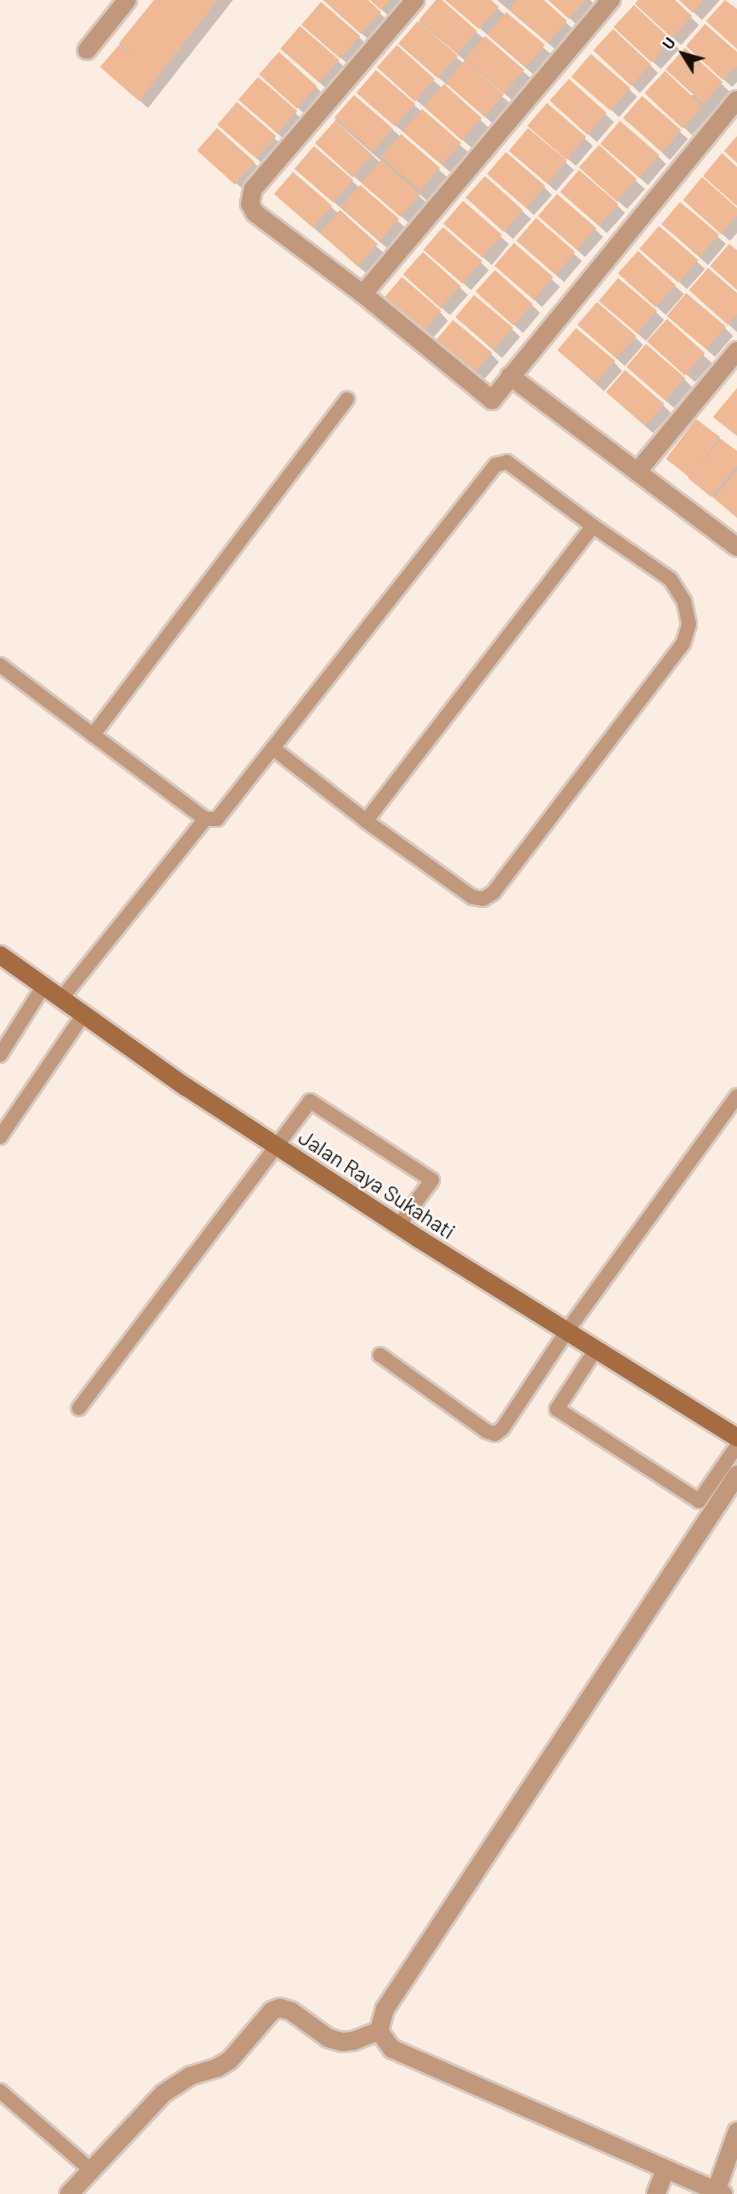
<!DOCTYPE html>
<style>
body{margin:0}
#map{position:relative;width:737px;height:2194px;overflow:hidden;background:#fcede3;font-family:Barlow,sans-serif}
div>[style]{position:absolute}
.shadow>*{inset:0;background:#0003;transform-origin:0 0}
.building>*{inset:0;background:#eeb994;transform-origin:0 0}
.roads{filter:drop-shadow(2px 0 #d7c9c0) drop-shadow(-2px 0 #d7c9c0) drop-shadow(0 2px #d7c9c0) drop-shadow(0 -2px #d7c9c0)}
.lane>*{height:14px;margin:-7px;padding:0 7px;transform-origin:7px;border-radius:7px;background:#c1987c}
.street>*{height:18px;margin:-9px;padding:0 9px;transform-origin:9px;border-radius:9px;background:#c1987c}
.secondary>*{height:18px;margin:-9px;padding:0 9px;transform-origin:9px;border-radius:9px;background:#a66c41}
span{translate:-50% -50%;white-space:nowrap;text-align:center;line-height:1.15;-webkit-text-stroke:4.5px #fff;paint-order:stroke}
.street-label{font-size:21px;color:#160e08}
.north{position:absolute;left:653px;top:24px;width:60px;height:60px;-webkit-text-stroke:4px #fff;paint-order:stroke;rotate:307deg;font-size:16px;font-weight:700;line-height:24px;text-align:center;color:#160e08}
.north::after{content:'';display:block;margin:auto;width:21px;height:27px;background:#160e08;clip-path:polygon(50% 0,100% 100%,50% 72%,0 100%)}
</style>
<div id="map">
<div class="shadow">
<i style="clip-path:polygon(155px 0,233px 0,148px 108px,102px 67px)"></i>
<i style="clip-path:polygon(325px 0,366px 0,388px 21px,370px 41px)"></i>
<i style="clip-path:polygon(371px 0,405px 0,390px 17px)"></i>
<i style="left:438px;top:0;width:122px;height:29px;rotate:40deg"></i>
<i style="clip-path:polygon(447px 0,488px 0,552px 55px,534px 75px)"></i>
<i style="clip-path:polygon(497px 0,542px 0,574px 30px,556px 50px)"></i>
<i style="clip-path:polygon(550px 0,590px 0,596px 6px,578px 26px)"></i>
<i style="clip-path:polygon(640px 0,673px 0,699px 25px,681px 45px,645px 12px)"></i>
<i style="clip-path:polygon(680px 0,720px 0,702px 20px)"></i>
<i style="clip-path:polygon(311px 32px,359px 37px,367px 45px,349px 65px)"></i>
<i style="clip-path:polygon(624px 36px,671px 41px,679px 49px,661px 69px)"></i>
<i style="clip-path:polygon(397px 48px,442px 88px,446px 84px,410px 52px,456px 57px,511px 104px,493px 124px,448px 83px,445px 87px,489px 128px,472px 148px,388px 76px)"></i>
<i style="clip-path:polygon(685px 50px,730px 92px,692px 135px,655px 101px,694px 95px)"></i>
<i style="clip-path:polygon(696px 54px,737px 54px,737px 82px,732px 87px)"></i>
<i style="clip-path:polygon(291px 57px,338px 61px,346px 69px,328px 90px)"></i>
<i style="clip-path:polygon(604px 59px,650px 65px,658px 73px,640px 93px)"></i>
<i style="clip-path:polygon(259px 79px,304px 121px,286px 141px,249px 108px)"></i>
<i style="clip-path:polygon(569px 81px,614px 122px,597px 142px,560px 109px)"></i>
<i style="clip-path:polygon(269px 82px,316px 87px,324px 95px,306px 115px)"></i>
<i style="clip-path:polygon(582px 84px,629px 89px,637px 97px,619px 117px)"></i>
<i style="left:355px;top:97px;width:122px;height:31px;rotate:41deg"></i>
<i style="clip-path:polygon(642px 98px,688px 139px,670px 160px,633px 126px)"></i>
<i style="clip-path:polygon(367px 101px,414px 105px,468px 152px,450px 172px)"></i>
<i style="clip-path:polygon(238px 105px,283px 146px,265px 166px,229px 133px)"></i>
<i style="clip-path:polygon(548px 105px,593px 146px,576px 166px,539px 134px)"></i>
<i style="clip-path:polygon(335px 123px,427px 203px,409px 223px,325px 152px)"></i>
<i style="clip-path:polygon(217px 130px,263px 171px,245px 191px,208px 158px)"></i>
<i style="clip-path:polygon(599px 148px,645px 189px,627px 209px,590px 176px)"></i>
<i style="clip-path:polygon(610px 152px,658px 156px,666px 164px,648px 185px)"></i>
<i style="clip-path:polygon(518px 158px,565px 162px,574px 170px,556px 191px)"></i>
<i style="clip-path:polygon(305px 177px,352px 181px,406px 228px,388px 249px)"></i>
<i style="clip-path:polygon(485px 178px,531px 219px,513px 239px,476px 206px)"></i>
<i style="clip-path:polygon(497px 182px,544px 187px,552px 195px,534px 215px)"></i>
<i style="clip-path:polygon(570px 200px,617px 205px,625px 213px,607px 233px)"></i>
<i style="clip-path:polygon(284px 202px,331px 207px,385px 254px,367px 274px)"></i>
<i style="clip-path:polygon(464px 204px,509px 244px,492px 265px,454px 232px)"></i>
<i style="clip-path:polygon(680px 204px,726px 244px,708px 265px,671px 232px)"></i>
<i style="clip-path:polygon(693px 208px,737px 210px,737px 233px,730px 241px)"></i>
<i style="clip-path:polygon(536px 220px,582px 261px,564px 282px,527px 249px)"></i>
<i style="clip-path:polygon(548px 224px,595px 229px,603px 237px,585px 257px)"></i>
<i style="clip-path:polygon(660px 228px,705px 269px,687px 289px,651px 257px)"></i>
<i style="clip-path:polygon(443px 229px,489px 270px,471px 290px,435px 258px)"></i>
<i style="clip-path:polygon(515px 246px,560px 287px,542px 307px,506px 274px)"></i>
<i style="clip-path:polygon(423px 254px,468px 295px,450px 315px,413px 283px)"></i>
<i style="clip-path:polygon(638px 254px,684px 294px,666px 315px,629px 282px)"></i>
<i style="clip-path:polygon(737px 295px,737px 332px,699px 298px)"></i>
<i style="clip-path:polygon(486px 300px,532px 305px,540px 313px,523px 333px)"></i>
<i style="clip-path:polygon(392px 308px,440px 312px,448px 321px,430px 341px)"></i>
<i style="clip-path:polygon(609px 308px,656px 312px,664px 320px,646px 341px)"></i>
<i style="clip-path:polygon(667px 322px,712px 363px,695px 382px,658px 350px)"></i>
<i style="clip-path:polygon(678px 324px,725px 328px,733px 336px,715px 357px)"></i>
<i style="clip-path:polygon(465px 325px,512px 329px,520px 337px,502px 358px)"></i>
<i style="clip-path:polygon(588px 333px,635px 337px,643px 345px,625px 366px)"></i>
<i style="clip-path:polygon(444px 350px,491px 354px,499px 362px,481px 383px)"></i>
<i style="clip-path:polygon(567px 358px,614px 362px,622px 371px,604px 391px)"></i>
<i style="clip-path:polygon(637px 375px,684px 379px,692px 387px,674px 408px)"></i>
<i style="clip-path:polygon(616px 400px,663px 405px,671px 413px,653px 433px)"></i>
<i style="clip-path:polygon(719px 438px,737px 453px,737px 517px,666px 458px)"></i>
</div>
<div class="building">
<i style="clip-path:polygon(154px 0,218px 0,139px 101px,100px 67px,119px 45px,138px 59px,119px 43px)"></i>
<i style="clip-path:polygon(323px 0,368px 0,381px 12px,361px 34px)"></i>
<i style="clip-path:polygon(370px 0,390px 0,381px 10px)"></i>
<i style="clip-path:polygon(436px 0,442px 0,477px 31px,458px 54px,419px 20px)"></i>
<i style="clip-path:polygon(445px 0,491px 0,499px 7px,479px 29px)"></i>
<i style="clip-path:polygon(517px 0,544px 0,567px 21px,548px 43px,509px 9px)"></i>
<i style="clip-path:polygon(548px 0,586px 0,569px 19px)"></i>
<i style="clip-path:polygon(638px 0,675px 0,692px 16px,672px 38px,635px 4px)"></i>
<i style="clip-path:polygon(679px 0,704px 0,693px 13px)"></i>
<i style="clip-path:polygon(725px 0,737px 9px,737px 49px,706px 21px)"></i>
<i style="left:321px;top:2px;width:52px;height:30px;rotate:41deg"></i>
<i style="left:634px;top:5px;width:52px;height:30px;rotate:43deg"></i>
<i style="left:506px;top:12px;width:51px;height:29px;rotate:40deg"></i>
<i style="left:418px;top:21px;width:53px;height:30px;rotate:41deg"></i>
<i style="clip-path:polygon(705px 24px,737px 52px,737px 66px,723px 80px,686px 46px)"></i>
<i style="left:300px;top:26px;width:52px;height:30px;rotate:41deg"></i>
<i style="left:613px;top:29px;width:52px;height:29px;rotate:43deg"></i>
<i style="left:485px;top:36px;width:52px;height:30px;rotate:41deg"></i>
<i style="left:397px;top:45px;width:51px;height:30px;rotate:42deg"></i>
<i style="left:685px;top:48px;width:51px;height:29px;rotate:42deg"></i>
<i style="left:279px;top:52px;width:51px;height:30px;rotate:42deg"></i>
<i style="left:591px;top:54px;width:52px;height:30px;rotate:41deg"></i>
<i style="left:465px;top:60px;width:52px;height:30px;rotate:41deg"></i>
<i style="left:376px;top:70px;width:52px;height:30px;rotate:41deg"></i>
<i style="left:665px;top:71px;width:52px;height:30px;rotate:43deg"></i>
<i style="left:258px;top:77px;width:52px;height:30px;rotate:41deg"></i>
<i style="left:569px;top:79px;width:51px;height:29px;rotate:42deg"></i>
<i style="left:444px;top:84px;width:51px;height:30px;rotate:42deg"></i>
<i style="left:354px;top:95px;width:52px;height:30px;rotate:41deg"></i>
<i style="left:642px;top:96px;width:52px;height:29px;rotate:41deg"></i>
<i style="left:237px;top:102px;width:52px;height:30px;rotate:41deg"></i>
<i style="left:547px;top:103px;width:52px;height:30px;rotate:41deg"></i>
<i style="left:422px;top:109px;width:52px;height:29px;rotate:41deg"></i>
<i style="left:335px;top:121px;width:51px;height:30px;rotate:42deg"></i>
<i style="left:620px;top:121px;width:52px;height:30px;rotate:41deg"></i>
<i style="left:217px;top:128px;width:51px;height:30px;rotate:42deg"></i>
<i style="left:528px;top:128px;width:51px;height:30px;rotate:40deg"></i>
<i style="left:401px;top:134px;width:52px;height:30px;rotate:41deg"></i>
<i style="clip-path:polygon(737px 136px,737px 163px,724px 151px)"></i>
<i style="left:599px;top:145px;width:51px;height:30px;rotate:42deg"></i>
<i style="left:314px;top:146px;width:52px;height:30px;rotate:41deg"></i>
<i style="left:506px;top:152px;width:52px;height:29px;rotate:41deg"></i>
<i style="clip-path:polygon(722px 153px,737px 167px,737px 206px,703px 176px)"></i>
<i style="left:381px;top:160px;width:52px;height:30px;rotate:41deg"></i>
<i style="left:579px;top:170px;width:52px;height:29px;rotate:41deg"></i>
<i style="left:293px;top:172px;width:52px;height:29px;rotate:41deg"></i>
<i style="left:485px;top:176px;width:51px;height:29px;rotate:42deg"></i>
<i style="clip-path:polygon(702px 177px,737px 208px,737px 216px,721px 234px,683px 200px)"></i>
<i style="left:360px;top:185px;width:52px;height:29px;rotate:41deg"></i>
<i style="left:557px;top:194px;width:52px;height:29px;rotate:41deg"></i>
<i style="left:463px;top:201px;width:52px;height:30px;rotate:41deg"></i>
<i style="left:680px;top:202px;width:51px;height:29px;rotate:40deg"></i>
<i style="left:340px;top:210px;width:51px;height:30px;rotate:42deg"></i>
<i style="left:536px;top:218px;width:52px;height:30px;rotate:41deg"></i>
<i style="left:659px;top:226px;width:52px;height:30px;rotate:41deg"></i>
<i style="left:443px;top:227px;width:52px;height:30px;rotate:41deg"></i>
<i style="left:514px;top:243px;width:52px;height:30px;rotate:41deg"></i>
<i style="clip-path:polygon(729px 244px,737px 250px,737px 290px,710px 266px)"></i>
<i style="left:638px;top:251px;width:51px;height:30px;rotate:42deg"></i>
<i style="left:423px;top:252px;width:51px;height:30px;rotate:42deg"></i>
<i style="clip-path:polygon(708px 268px,737px 293px,737px 314px,728px 325px,689px 290px)"></i>
<i style="left:495px;top:270px;width:51px;height:29px;rotate:42deg"></i>
<i style="left:402px;top:277px;width:52px;height:30px;rotate:41deg"></i>
<i style="left:618px;top:278px;width:51px;height:30px;rotate:40deg"></i>
<i style="left:686px;top:293px;width:52px;height:30px;rotate:40deg"></i>
<i style="left:474px;top:295px;width:51px;height:29px;rotate:40deg"></i>
<i style="left:597px;top:302px;width:52px;height:30px;rotate:41deg"></i>
<i style="left:667px;top:319px;width:51px;height:30px;rotate:42deg"></i>
<i style="left:453px;top:320px;width:51px;height:29px;rotate:40deg"></i>
<i style="left:576px;top:328px;width:51px;height:29px;rotate:40deg"></i>
<i style="left:646px;top:344px;width:52px;height:30px;rotate:41deg"></i>
<i style="left:625px;top:370px;width:52px;height:29px;rotate:41deg"></i>
<i style="clip-path:polygon(737px 388px,737px 436px,713px 417px)"></i>
<i style="left:696px;top:419px;width:30px;height:50px;rotate:37deg"></i>
<i style="clip-path:polygon(721px 439px,737px 451px,737px 466px,711px 497px,688px 478px)"></i>
<i style="clip-path:polygon(737px 471px,737px 518px,714px 498px)"></i>
</div>
<div class="roads">
<div class="lane">
<i style="left:0;top:665px;width:256px;rotate:36.9deg"></i>
<i style="left:205px;top:819px;width:12px"></i>
<i style="left:217px;top:819px;width:451px;rotate:-51.8deg"></i>
<i style="left:496px;top:465px;width:11px;rotate:-15deg"></i>
<i style="left:507px;top:462px;width:107px;rotate:36.7deg"></i>
<i style="left:593px;top:526px;width:372px;rotate:127.6deg"></i>
<i style="left:93px;top:735px;width:421px;rotate:-52.9deg"></i>
<i style="left:274px;top:749px;width:117px;rotate:38deg"></i>
<i style="left:366px;top:821px;width:130px;rotate:35.6deg"></i>
<i style="left:472px;top:897px;width:11px;rotate:10deg"></i>
<i style="left:483px;top:899px;width:12px;rotate:-31deg"></i>
<i style="left:493px;top:893px;width:313px;rotate:-52.7deg"></i>
<i style="left:683px;top:644px;width:21px;rotate:-73deg"></i>
<i style="left:689px;top:624px;width:24px;rotate:-102deg"></i>
<i style="left:684px;top:601px;width:26px;rotate:-122deg"></i>
<i style="left:670px;top:579px;width:93px;rotate:-145.5deg"></i>
<i style="left:61px;top:999px;width:231px;rotate:-51.3deg"></i>
<i style="left:0;top:1055px;width:80px;rotate:-57.7deg"></i>
<i style="left:0;top:1137px;width:149px;rotate:-55.7deg"></i>
<i style="left:596px;top:1349px;width:72px;rotate:123deg"></i>
<i style="left:557px;top:1409px;width:169px;rotate:32.9deg"></i>
<i style="left:699px;top:1501px;width:67px;rotate:-55.4deg"></i>
<i style="left:380px;top:1355px;width:130px;rotate:35.6deg"></i>
<i style="left:486px;top:1431px;width:9px;rotate:18deg"></i>
<i style="left:495px;top:1434px;width:9px;rotate:-36deg"></i>
<i style="left:502px;top:1429px;width:118px;rotate:-56.4deg"></i>
<i style="left:567px;top:1331px;width:290px;rotate:-54.1deg"></i>
<i style="left:79px;top:1408px;width:384px;rotate:-53deg"></i>
<i style="left:310px;top:1101px;width:145px;rotate:32.9deg"></i>
<i style="left:432px;top:1180px;width:56px;rotate:126.3deg"></i>
<i style="left:0;top:2091px;width:122px;rotate:41deg"></i>
</div>
<div class="street">
<i style="left:415px;top:0;width:249px;rotate:130.6deg"></i>
<i style="left:253px;top:189px;width:15px;rotate:101deg"></i>
<i style="left:250px;top:204px;width:10px;rotate:61deg"></i>
<i style="left:255px;top:213px;width:135px;rotate:36.9deg"></i>
<i style="left:363px;top:294px;width:167px;rotate:39.4deg"></i>
<i style="left:492px;top:400px;width:387px;rotate:-50.8deg"></i>
<i style="left:87px;top:50px;width:64px;rotate:-51.3deg"></i>
<i style="left:363px;top:294px;width:385px;rotate:-49.9deg"></i>
<i style="left:510px;top:376px;width:284px;rotate:37deg"></i>
<i style="left:637px;top:472px;width:157px;rotate:-50.4deg"></i>
<i style="left:716px;top:2191px;width:63px;rotate:-70.4deg"></i>
<i style="left:69px;top:2194px;width:139px;rotate:-46.8deg"></i>
<i style="left:164px;top:2093px;width:31px;rotate:-33deg"></i>
<i style="left:190px;top:2076px;width:28px;rotate:-17deg"></i>
<i style="left:217px;top:2068px;width:15px;rotate:-32deg"></i>
<i style="left:230px;top:2060px;width:65px;rotate:-49.4deg"></i>
<i style="left:272px;top:2011px;width:9px;rotate:-21deg"></i>
<i style="left:280px;top:2008px;width:11px;rotate:15deg"></i>
<i style="left:291px;top:2011px;width:46px;rotate:36.1deg"></i>
<i style="left:328px;top:2038px;width:15px;rotate:16deg"></i>
<i style="left:342px;top:2042px;width:11px;rotate:-5deg"></i>
<i style="left:353px;top:2041px;width:28px;rotate:-21deg"></i>
<i style="left:656px;top:2194px;width:26px;rotate:-69deg"></i>
<i style="left:723px;top:2194px;width:361px;rotate:-156.3deg"></i>
<i style="left:392px;top:2049px;width:22px;rotate:-126deg"></i>
<i style="left:379px;top:2031px;width:23px;rotate:-75deg"></i>
<i style="left:385px;top:2009px;width:640px;rotate:-56.61deg"></i>
</div>
<div class="secondary">
<i style="left:0;top:955px;width:228px;rotate:35.4deg"></i>
<i style="left:186px;top:1087px;width:278px;rotate:33.1deg"></i>
<i style="left:419px;top:1239px;width:375px;rotate:32deg"></i>
</div>
</div>
<div class="street-label">
<span style="left:377px;top:1184px;rotate:33deg">Jalan Raya Sukahati</span>
</div>
<div class="north">U</div>
</div>
